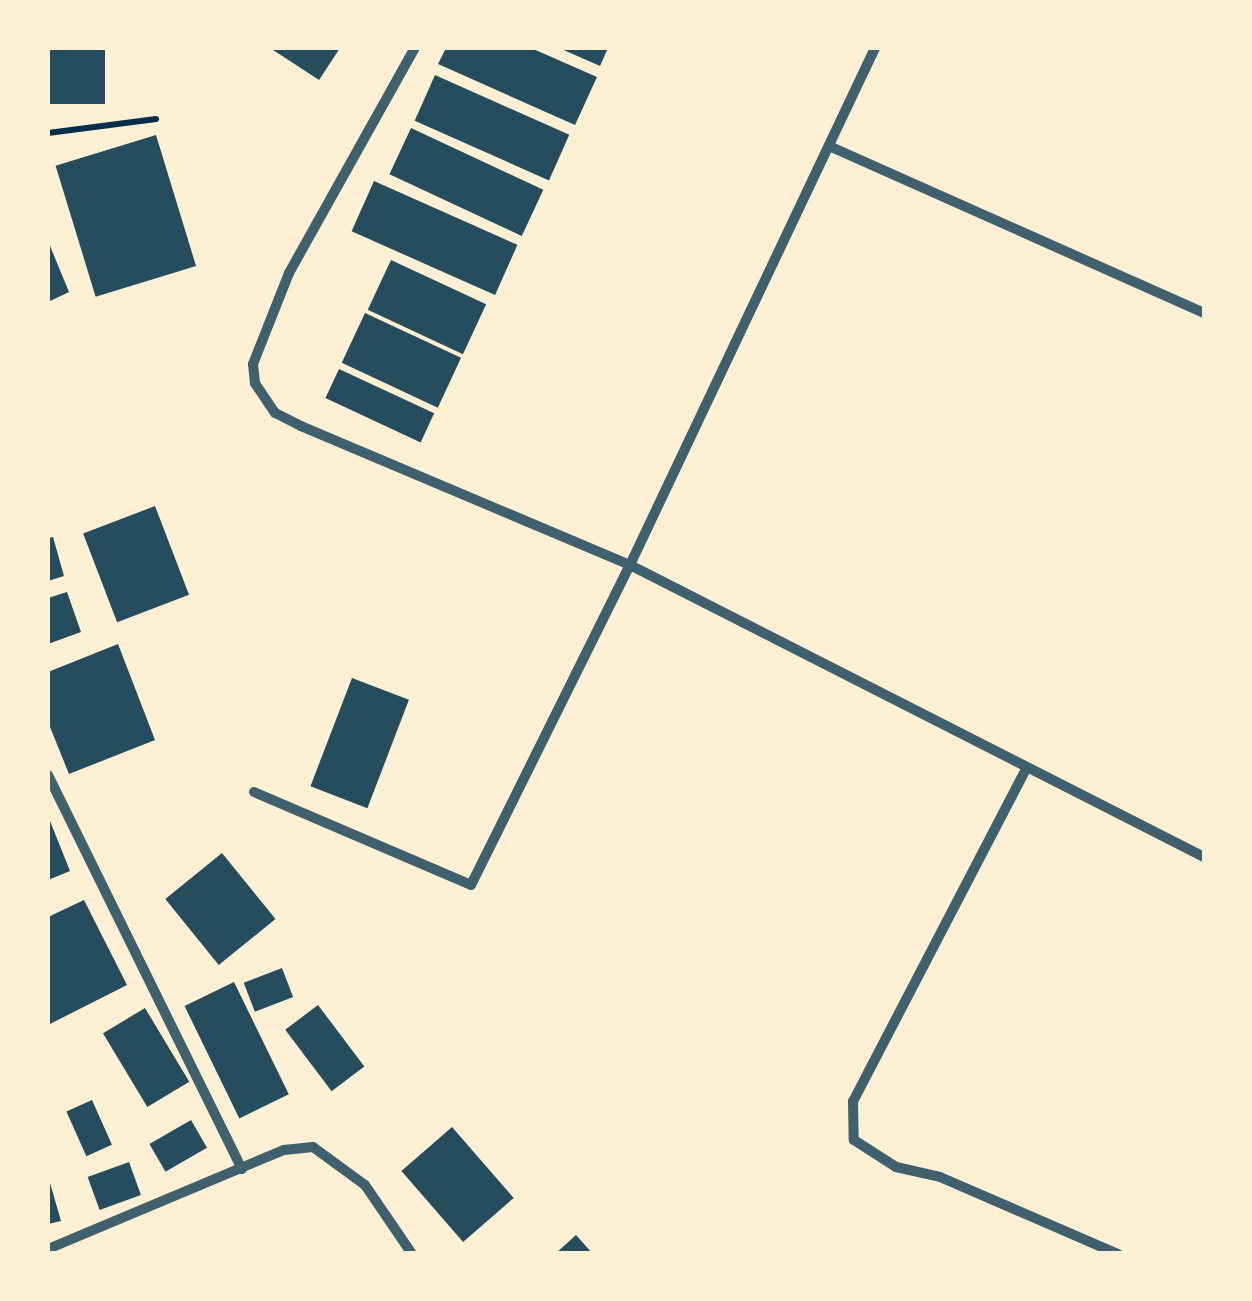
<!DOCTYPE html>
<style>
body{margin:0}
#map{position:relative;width:1252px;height:1301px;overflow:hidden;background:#fdf0d5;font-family:Inter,sans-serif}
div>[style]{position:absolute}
.building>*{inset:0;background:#264d5e;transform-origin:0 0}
.path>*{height:6px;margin:-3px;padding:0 3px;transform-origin:3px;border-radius:3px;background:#003049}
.minor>*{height:10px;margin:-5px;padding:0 5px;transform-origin:5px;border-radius:5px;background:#3f606c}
span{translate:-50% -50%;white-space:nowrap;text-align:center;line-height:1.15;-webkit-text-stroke:9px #fdf0d5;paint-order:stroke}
.frame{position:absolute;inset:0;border:50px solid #fdf0d5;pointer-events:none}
</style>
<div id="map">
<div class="building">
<i style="left:48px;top:48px;width:57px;height:56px"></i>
<i style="clip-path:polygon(270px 48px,340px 48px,319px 80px)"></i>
<i style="clip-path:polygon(446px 48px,531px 48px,597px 77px,575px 125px,438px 64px)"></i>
<i style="clip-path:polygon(559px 48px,608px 48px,600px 66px)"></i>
<i style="left:435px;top:75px;width:147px;height:50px;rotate:24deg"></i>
<i style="left:411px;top:128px;width:146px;height:51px;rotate:25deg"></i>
<i style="left:156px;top:135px;width:137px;height:105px;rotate:73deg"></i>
<i style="left:374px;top:181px;width:157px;height:55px;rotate:24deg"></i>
<i style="clip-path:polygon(48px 241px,69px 292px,48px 302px)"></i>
<i style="left:391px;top:260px;width:105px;height:55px;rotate:25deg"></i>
<i style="left:365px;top:313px;width:106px;height:55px;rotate:25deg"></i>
<i style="left:339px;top:369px;width:105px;height:32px;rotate:25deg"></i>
<i style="left:155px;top:506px;width:95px;height:77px;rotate:69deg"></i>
<i style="clip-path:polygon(53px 537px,64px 576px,48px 581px,48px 538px)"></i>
<i style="clip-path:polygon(67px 592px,81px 632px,48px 644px,48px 598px)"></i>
<i style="clip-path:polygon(118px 644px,155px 740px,69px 774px,48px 722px,48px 672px)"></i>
<i style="left:352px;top:678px;width:61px;height:116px;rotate:21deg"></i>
<i style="clip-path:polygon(48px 816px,70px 871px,48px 880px)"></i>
<i style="left:222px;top:853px;width:85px;height:73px;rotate:51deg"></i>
<i style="clip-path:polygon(84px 900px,127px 985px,48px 1025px,48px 917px)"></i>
<i style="left:282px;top:968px;width:31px;height:41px;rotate:69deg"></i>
<i style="left:234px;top:982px;width:125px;height:55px;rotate:64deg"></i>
<i style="left:318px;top:1005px;width:77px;height:41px;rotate:53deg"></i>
<i style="left:145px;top:1008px;width:86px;height:49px;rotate:59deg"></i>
<i style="left:92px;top:1100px;width:49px;height:28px;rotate:66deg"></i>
<i style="left:191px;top:1120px;width:32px;height:48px;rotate:60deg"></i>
<i style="left:452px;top:1127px;width:94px;height:67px;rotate:49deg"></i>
<i style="left:129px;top:1162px;width:35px;height:44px;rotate:70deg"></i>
<i style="clip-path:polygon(48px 1176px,61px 1221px,48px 1224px)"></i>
<i style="clip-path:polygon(576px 1235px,593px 1254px,555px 1254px)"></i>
</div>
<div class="path">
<i style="left:48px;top:133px;width:109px;rotate:-7.4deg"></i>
</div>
<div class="minor">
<i style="left:875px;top:48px;width:572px;rotate:115.36deg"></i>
<i style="left:630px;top:565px;width:644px;rotate:26.96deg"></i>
<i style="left:829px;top:146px;width:411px;rotate:24deg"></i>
<i style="left:1025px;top:771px;width:372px;rotate:117.5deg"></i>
<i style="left:853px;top:1101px;width:39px;rotate:89deg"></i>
<i style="left:854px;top:1140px;width:50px;rotate:32.7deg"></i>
<i style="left:896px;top:1167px;width:45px;rotate:12.8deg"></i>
<i style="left:940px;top:1177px;width:194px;rotate:23.4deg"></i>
<i style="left:48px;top:775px;width:439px;rotate:63.8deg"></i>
<i style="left:254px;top:792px;width:236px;rotate:23.2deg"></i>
<i style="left:471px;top:885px;width:357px;rotate:-63.6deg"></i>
<i style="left:630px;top:565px;width:357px;rotate:-157.1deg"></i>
<i style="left:301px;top:426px;width:29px;rotate:-153deg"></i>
<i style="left:275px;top:413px;width:36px;rotate:-124deg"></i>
<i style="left:255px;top:383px;width:19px;rotate:-96deg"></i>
<i style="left:253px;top:364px;width:98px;rotate:-68.4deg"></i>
<i style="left:289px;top:273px;width:258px;rotate:-60.8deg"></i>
<i style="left:48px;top:1249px;width:256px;rotate:-22.8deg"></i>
<i style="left:284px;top:1150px;width:29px;rotate:-6deg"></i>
<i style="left:313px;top:1147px;width:64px;rotate:36.2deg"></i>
<i style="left:365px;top:1185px;width:83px;rotate:55.7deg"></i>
</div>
<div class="frame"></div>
</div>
